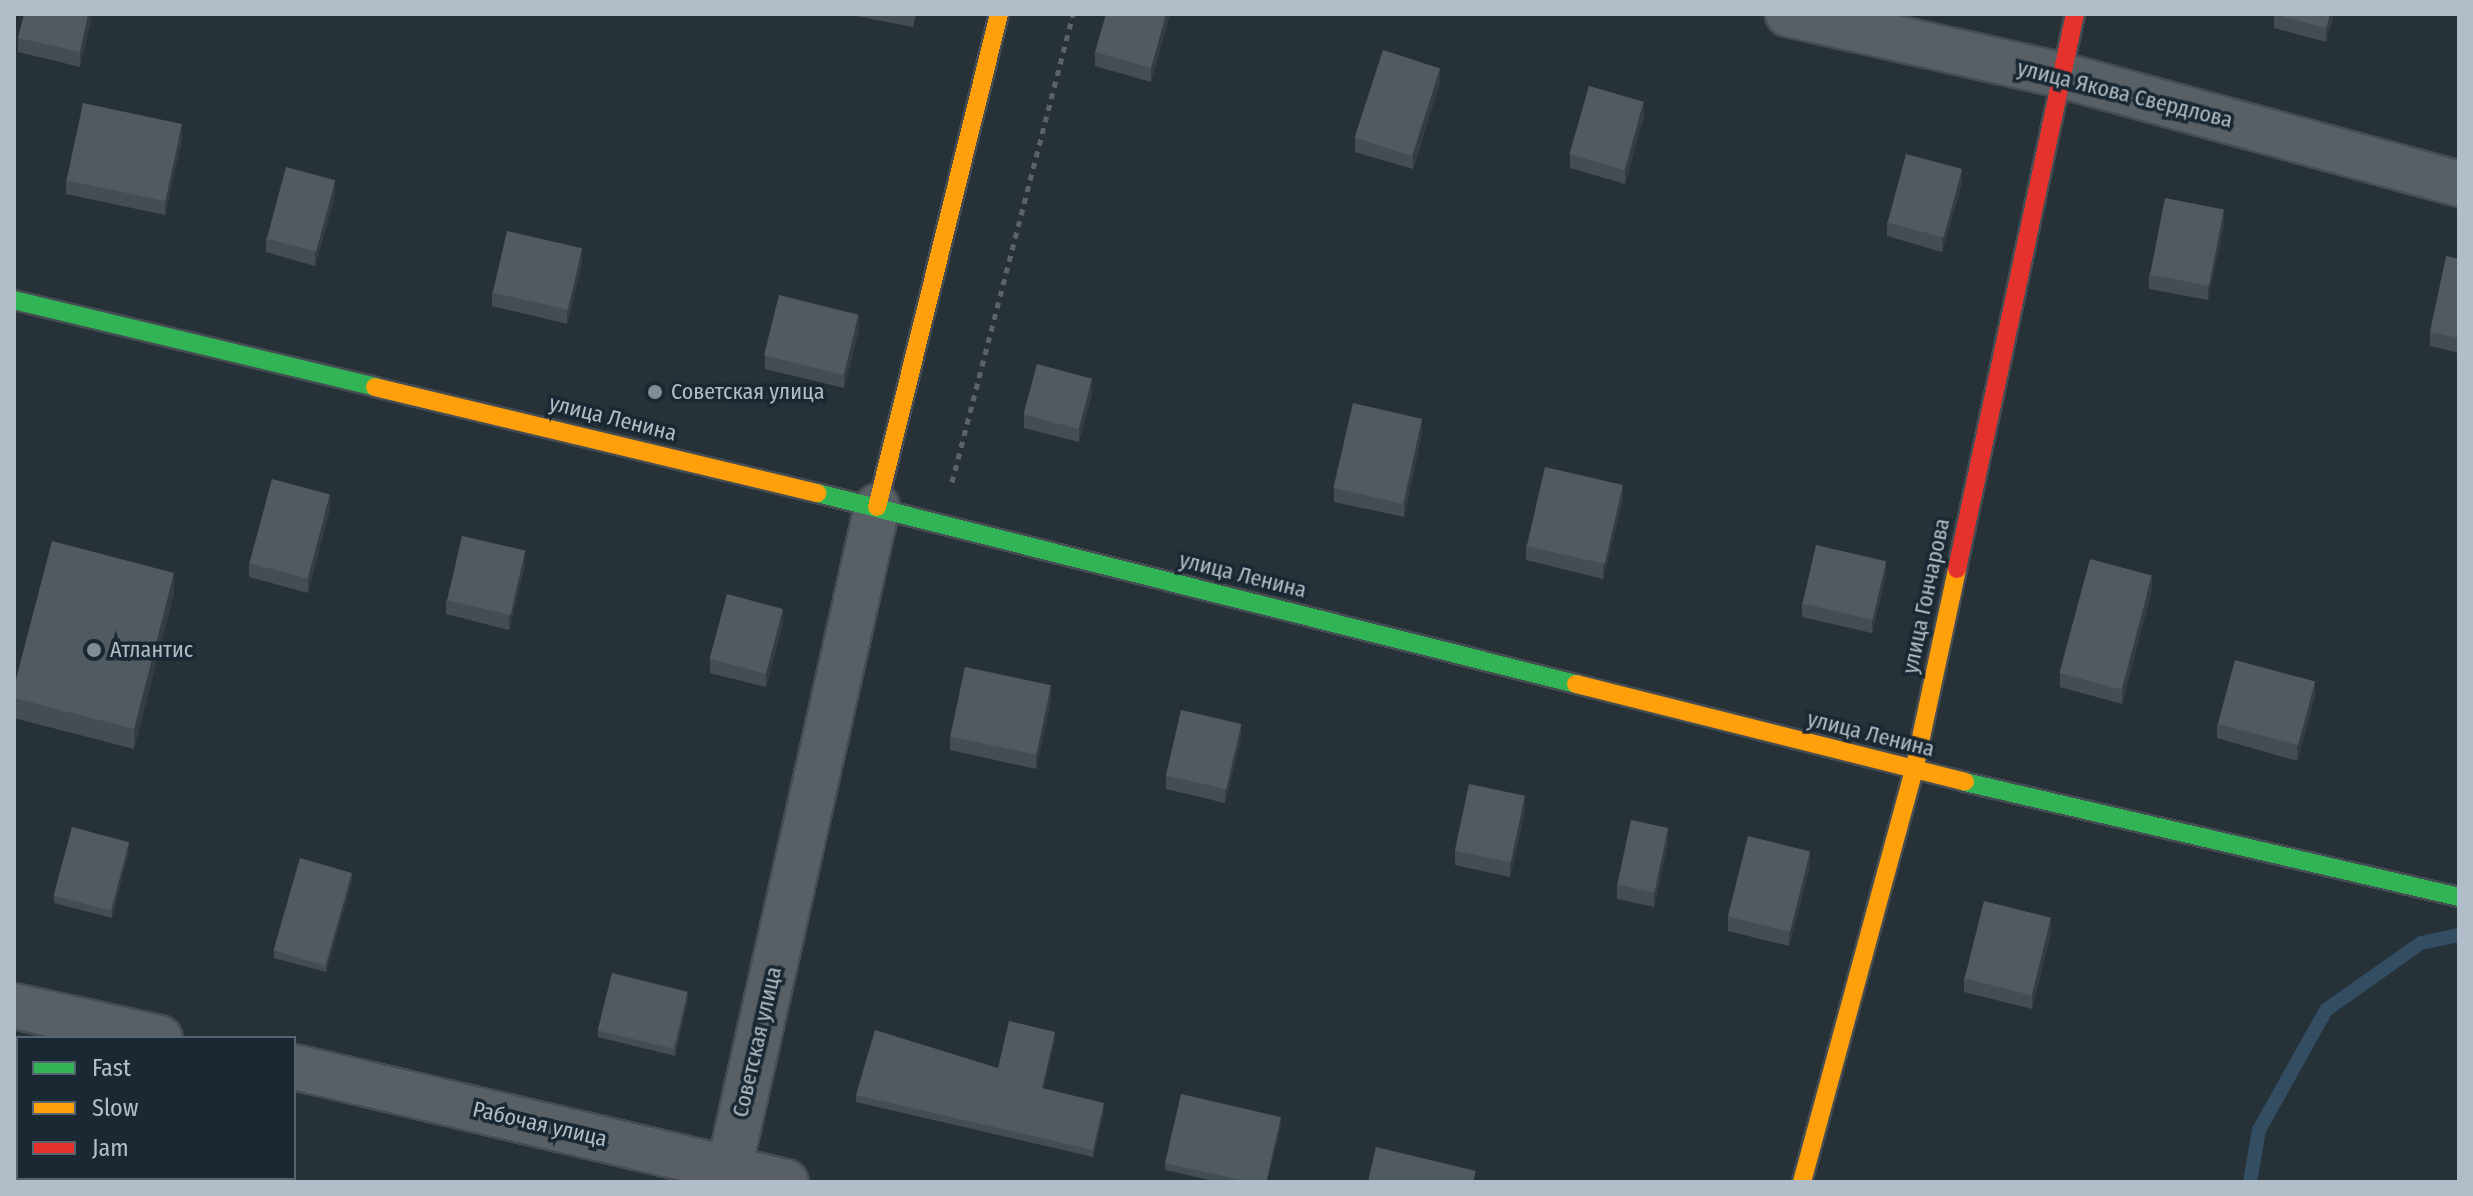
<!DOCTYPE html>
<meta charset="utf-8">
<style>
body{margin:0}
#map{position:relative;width:2473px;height:1196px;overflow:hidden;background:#273138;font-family:"Fira Sans Condensed",sans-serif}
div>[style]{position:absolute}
.stream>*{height:14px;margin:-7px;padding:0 7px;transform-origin:7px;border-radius:7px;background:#334d63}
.path>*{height:5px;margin-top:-2.5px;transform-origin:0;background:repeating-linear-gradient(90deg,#5b6368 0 6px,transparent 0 12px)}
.roads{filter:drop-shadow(2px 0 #464d52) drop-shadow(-2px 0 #464d52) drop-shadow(0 2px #464d52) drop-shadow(0 -2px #464d52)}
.street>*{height:44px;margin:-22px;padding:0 22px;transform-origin:22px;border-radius:22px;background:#585f65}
.fast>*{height:18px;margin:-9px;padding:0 9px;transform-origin:9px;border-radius:9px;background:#30b455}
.slow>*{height:18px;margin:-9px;padding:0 9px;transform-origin:9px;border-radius:9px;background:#ff9f0a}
.jam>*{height:18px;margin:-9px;padding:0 9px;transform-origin:9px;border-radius:9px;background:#e5322d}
.wall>*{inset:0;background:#454d54}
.shaded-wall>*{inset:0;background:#343d43}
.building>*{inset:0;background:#515a60;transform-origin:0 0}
.dots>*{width:22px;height:22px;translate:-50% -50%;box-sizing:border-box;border:4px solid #1a2833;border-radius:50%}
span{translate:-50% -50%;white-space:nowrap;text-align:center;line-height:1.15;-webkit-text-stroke:7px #1a2833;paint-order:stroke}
.street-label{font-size:22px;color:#b1bec9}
.poi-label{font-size:22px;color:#b1bec9}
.left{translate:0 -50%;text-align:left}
.frame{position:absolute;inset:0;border:16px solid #b1bec9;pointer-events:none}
.legend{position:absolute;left:16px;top:1036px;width:280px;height:144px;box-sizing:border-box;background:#1a2833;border:2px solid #56646f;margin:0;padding:10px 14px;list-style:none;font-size:24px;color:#b1bec9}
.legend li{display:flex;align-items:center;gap:16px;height:40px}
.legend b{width:40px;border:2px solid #56646f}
</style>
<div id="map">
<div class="stream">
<i style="left:2250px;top:1182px;width:53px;rotate:-80.2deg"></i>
<i style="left:2259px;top:1130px;width:137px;rotate:-60.8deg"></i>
<i style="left:2326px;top:1010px;width:116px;rotate:-35.2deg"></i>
<i style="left:2421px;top:943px;width:39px;rotate:-12deg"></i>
</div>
<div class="path">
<i style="left:952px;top:482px;width:483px;rotate:-75.5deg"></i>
</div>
<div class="roads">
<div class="street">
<i style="left:1788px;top:14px;width:280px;rotate:12.6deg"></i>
<i style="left:2061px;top:75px;width:413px;rotate:15.3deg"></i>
<i style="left:14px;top:1006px;width:149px;rotate:12.4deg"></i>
<i style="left:294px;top:1067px;width:505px;rotate:13.16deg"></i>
<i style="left:726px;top:1182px;width:692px;rotate:-77.39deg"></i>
</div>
<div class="fast">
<i style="left:14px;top:300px;width:371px;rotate:13.5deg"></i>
<i style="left:817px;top:493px;width:783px;rotate:14.13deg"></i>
<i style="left:1965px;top:782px;width:507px;rotate:13.1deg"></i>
</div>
<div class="slow">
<i style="left:375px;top:387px;width:455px;rotate:13.5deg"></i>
<i style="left:877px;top:507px;width:508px;rotate:-76.1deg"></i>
<i style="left:1576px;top:684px;width:401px;rotate:14.1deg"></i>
<i style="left:1802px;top:1182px;width:427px;rotate:-74.8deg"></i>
<i style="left:1914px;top:770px;width:206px;rotate:-77.9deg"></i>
</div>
<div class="jam">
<i style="left:1957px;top:569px;width:567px;rotate:-78deg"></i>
</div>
</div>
<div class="wall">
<i style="clip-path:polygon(92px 14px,80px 67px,18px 52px,18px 38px)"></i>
<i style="clip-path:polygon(846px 14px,916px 14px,913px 27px)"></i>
<i style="clip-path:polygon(1170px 14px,1151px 82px,1095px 66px,1095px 52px)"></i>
<i style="clip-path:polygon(2274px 14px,2334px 14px,2326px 42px,2274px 28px)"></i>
<i style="clip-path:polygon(1440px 82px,1413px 169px,1355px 152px,1355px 138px)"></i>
<i style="clip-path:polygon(1644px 116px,1625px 184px,1570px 168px,1570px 154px)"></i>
<i style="clip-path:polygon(182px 138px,165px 215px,66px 194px,66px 180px)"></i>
<i style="clip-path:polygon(1962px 183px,1942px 252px,1887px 236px,1887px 222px)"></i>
<i style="clip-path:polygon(335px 195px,315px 266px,266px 252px,266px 238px)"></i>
<i style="clip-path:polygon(2224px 224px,2208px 300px,2149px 289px,2149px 274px)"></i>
<i style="clip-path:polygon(2459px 259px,2459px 353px,2430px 346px,2430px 332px)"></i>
<i style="clip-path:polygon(582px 263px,567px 324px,492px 306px,492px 292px)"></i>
<i style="clip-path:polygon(859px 329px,844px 388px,765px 369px,765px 355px)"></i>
<i style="clip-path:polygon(1092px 393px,1079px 442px,1024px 428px,1024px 414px)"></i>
<i style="clip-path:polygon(1422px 433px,1404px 517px,1334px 502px,1334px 488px)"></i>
<i style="clip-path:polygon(1623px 499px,1603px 579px,1526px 560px,1526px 546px)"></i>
<i style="clip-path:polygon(330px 509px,308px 593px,249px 577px,249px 563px)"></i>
<i style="clip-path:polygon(525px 565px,509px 630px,446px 614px,446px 600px)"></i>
<i style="clip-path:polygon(1886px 575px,1872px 633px,1802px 617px,1802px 603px)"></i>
<i style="clip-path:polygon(2152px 590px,2122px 704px,2060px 687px,2060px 673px)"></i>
<i style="clip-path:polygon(174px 593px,134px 749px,14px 718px,14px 687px)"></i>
<i style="clip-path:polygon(783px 623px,766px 687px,710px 673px,710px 659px)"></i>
<i style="clip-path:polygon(2315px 696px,2297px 761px,2217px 738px,2217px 724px)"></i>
<i style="clip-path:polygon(1051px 700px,1036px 769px,950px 750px,950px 736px)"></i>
<i style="clip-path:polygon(1241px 738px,1225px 803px,1166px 789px,1166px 775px)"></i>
<i style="clip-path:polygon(1525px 810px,1510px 877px,1455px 865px,1455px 851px)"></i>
<i style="clip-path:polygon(1668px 842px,1654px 907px,1617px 899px,1617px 885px)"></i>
<i style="clip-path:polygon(129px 850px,112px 918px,54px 903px,54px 896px)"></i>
<i style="clip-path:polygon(1810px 866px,1789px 946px,1728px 931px,1728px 917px)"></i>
<i style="clip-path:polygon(352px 881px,326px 972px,274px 958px,274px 950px)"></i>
<i style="clip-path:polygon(2051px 932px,2032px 1009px,1964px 992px,1964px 978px)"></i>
<i style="clip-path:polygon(688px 999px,675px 1056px,598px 1037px,598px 1030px)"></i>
<i style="clip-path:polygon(1055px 1039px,1043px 1088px,1104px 1110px,1093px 1157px,856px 1102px,856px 1095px,998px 1068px)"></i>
<i style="clip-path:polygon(1281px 1124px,1267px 1182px,1218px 1182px,1165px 1170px,1165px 1163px)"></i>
</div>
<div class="shaded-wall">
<i style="clip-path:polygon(88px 14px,92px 14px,80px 67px,80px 52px)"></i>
<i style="clip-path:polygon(1166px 14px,1170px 14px,1151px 82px,1151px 68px)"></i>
<i style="clip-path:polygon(2330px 14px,2334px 14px,2326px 42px,2326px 28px)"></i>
<i style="clip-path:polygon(1440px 68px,1440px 82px,1413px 169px,1413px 155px)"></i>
<i style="clip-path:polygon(1644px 102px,1644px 116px,1625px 184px,1625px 170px)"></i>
<i style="clip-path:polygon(182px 124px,182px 138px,165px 215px,165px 201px)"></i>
<i style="clip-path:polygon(1962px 169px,1962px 183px,1942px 252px,1942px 237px)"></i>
<i style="clip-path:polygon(335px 180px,335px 195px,315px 266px,315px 252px)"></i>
<i style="clip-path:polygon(2224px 210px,2224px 224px,2208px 300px,2208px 286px)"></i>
<i style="clip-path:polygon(582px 249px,582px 263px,567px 324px,567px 310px)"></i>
<i style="clip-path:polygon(859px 315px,859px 329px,844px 388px,844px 374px)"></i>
<i style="clip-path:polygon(1092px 379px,1092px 393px,1079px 442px,1079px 428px)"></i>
<i style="clip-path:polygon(1422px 419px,1422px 433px,1404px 517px,1404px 503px)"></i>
<i style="clip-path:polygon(1623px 485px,1623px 499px,1603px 579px,1603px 565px)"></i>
<i style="clip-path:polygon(330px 495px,330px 509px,308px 593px,308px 579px)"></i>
<i style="clip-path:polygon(525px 551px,525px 565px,509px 630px,509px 616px)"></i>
<i style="clip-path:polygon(1886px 561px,1886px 575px,1872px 633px,1872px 619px)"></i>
<i style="clip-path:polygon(174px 573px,174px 593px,134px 749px,134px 729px)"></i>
<i style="clip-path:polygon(2152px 576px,2152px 590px,2122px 704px,2122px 690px)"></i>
<i style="clip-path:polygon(783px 609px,783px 623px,766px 687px,766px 673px)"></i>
<i style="clip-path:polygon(2315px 682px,2315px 696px,2297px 761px,2297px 747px)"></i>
<i style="clip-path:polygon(1051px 686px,1051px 700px,1036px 769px,1036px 755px)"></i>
<i style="clip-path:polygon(1241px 724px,1241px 738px,1225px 803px,1225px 789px)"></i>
<i style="clip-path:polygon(1525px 796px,1525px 810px,1510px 877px,1510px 863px)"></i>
<i style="clip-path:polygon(1668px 828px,1668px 842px,1654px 907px,1654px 893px)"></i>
<i style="clip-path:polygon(129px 842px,129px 850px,112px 918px,112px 910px)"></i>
<i style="clip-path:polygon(1810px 852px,1810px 866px,1789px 946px,1789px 932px)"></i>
<i style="clip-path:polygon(352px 873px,352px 881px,326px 972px,326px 965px)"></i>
<i style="clip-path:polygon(2051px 918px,2051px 932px,2032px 1009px,2032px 995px)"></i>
<i style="clip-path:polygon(688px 992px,688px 999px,675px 1056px,675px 1049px)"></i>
<i style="clip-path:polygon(1055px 1032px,1055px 1039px,1042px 1095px,1042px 1088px)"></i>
<i style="clip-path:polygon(1104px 1103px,1104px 1110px,1093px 1157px,1093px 1150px)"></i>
<i style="clip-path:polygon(1281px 1117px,1281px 1124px,1267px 1182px,1266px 1182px)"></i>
</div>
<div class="building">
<i style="clip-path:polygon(24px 14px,88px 14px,80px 52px,18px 38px)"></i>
<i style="clip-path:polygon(1106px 14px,1166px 14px,1151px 68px,1095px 52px)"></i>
<i style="clip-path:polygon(2274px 14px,2330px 14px,2326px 28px)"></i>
<i style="left:1383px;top:50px;width:60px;height:92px;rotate:18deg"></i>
<i style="left:1589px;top:86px;width:57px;height:71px;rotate:16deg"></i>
<i style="left:83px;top:103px;width:101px;height:79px;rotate:12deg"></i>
<i style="left:1906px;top:154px;width:58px;height:71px;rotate:15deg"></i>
<i style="left:286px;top:167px;width:51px;height:74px;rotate:15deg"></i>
<i style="left:2165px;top:198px;width:60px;height:78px;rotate:11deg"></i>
<i style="left:507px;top:231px;width:77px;height:63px;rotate:13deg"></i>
<i style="clip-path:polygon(2446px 256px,2459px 259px,2459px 338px,2430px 332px)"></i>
<i style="left:779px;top:295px;width:82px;height:62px;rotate:14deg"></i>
<i style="left:1037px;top:364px;width:57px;height:52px;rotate:15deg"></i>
<i style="left:1353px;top:403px;width:71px;height:87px;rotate:13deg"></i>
<i style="left:1545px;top:467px;width:80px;height:81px;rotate:13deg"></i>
<i style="left:272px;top:479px;width:60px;height:87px;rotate:15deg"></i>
<i style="left:462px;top:536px;width:65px;height:66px;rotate:13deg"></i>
<i style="clip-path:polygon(52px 541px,174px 573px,134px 729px,14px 698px,14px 687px)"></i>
<i style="left:1816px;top:545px;width:72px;height:60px;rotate:13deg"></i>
<i style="left:2090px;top:559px;width:64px;height:118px;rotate:15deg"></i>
<i style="left:727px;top:594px;width:58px;height:67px;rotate:15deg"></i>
<i style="left:2235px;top:660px;width:83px;height:66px;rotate:15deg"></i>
<i style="left:965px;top:667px;width:88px;height:71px;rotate:12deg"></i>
<i style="left:1181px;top:710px;width:62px;height:67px;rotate:13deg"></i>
<i style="left:1469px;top:784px;width:57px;height:68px;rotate:12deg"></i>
<i style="left:1631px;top:820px;width:38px;height:66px;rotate:12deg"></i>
<i style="left:72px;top:827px;width:59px;height:71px;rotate:15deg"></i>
<i style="left:1748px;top:836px;width:64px;height:83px;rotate:14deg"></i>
<i style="left:300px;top:858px;width:54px;height:96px;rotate:16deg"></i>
<i style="left:1984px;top:901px;width:69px;height:80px;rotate:14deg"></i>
<i style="left:612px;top:973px;width:78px;height:59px;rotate:14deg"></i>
<i style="clip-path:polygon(1009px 1021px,1055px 1032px,1042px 1088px,1104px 1103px,1093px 1150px,856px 1095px,875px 1030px,998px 1068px)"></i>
<i style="clip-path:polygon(1181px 1094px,1281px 1117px,1266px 1182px,1249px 1182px,1165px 1163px)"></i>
<i style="clip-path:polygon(1376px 1147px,1476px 1171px,1473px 1182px,1368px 1182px)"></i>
<i style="left:26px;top:1178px;width:62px;height:4px"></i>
</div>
<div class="dots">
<i style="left:655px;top:392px;background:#818d96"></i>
<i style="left:94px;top:650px;background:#818d96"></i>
</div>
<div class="street-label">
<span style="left:2125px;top:94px;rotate:14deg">улица Якова Свердлова</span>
<span style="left:613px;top:418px;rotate:14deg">улица Ленина</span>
<span style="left:1243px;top:575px;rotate:14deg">улица Ленина</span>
<span style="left:1926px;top:596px;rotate:-78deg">улица Гончарова</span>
<span style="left:1871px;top:734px;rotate:14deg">улица Ленина</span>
<span style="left:757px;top:1042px;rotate:-77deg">Советская улица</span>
<span style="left:540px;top:1124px;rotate:13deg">Рабочая улица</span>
</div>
<div class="poi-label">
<span class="left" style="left:671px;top:392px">Советская улица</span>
<span class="left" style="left:110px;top:650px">Атлантис</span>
</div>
<div class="frame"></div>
<ul class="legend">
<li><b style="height:10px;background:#30b455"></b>Fast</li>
<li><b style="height:10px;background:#ff9f0a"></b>Slow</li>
<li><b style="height:10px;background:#e5322d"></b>Jam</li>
</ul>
</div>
